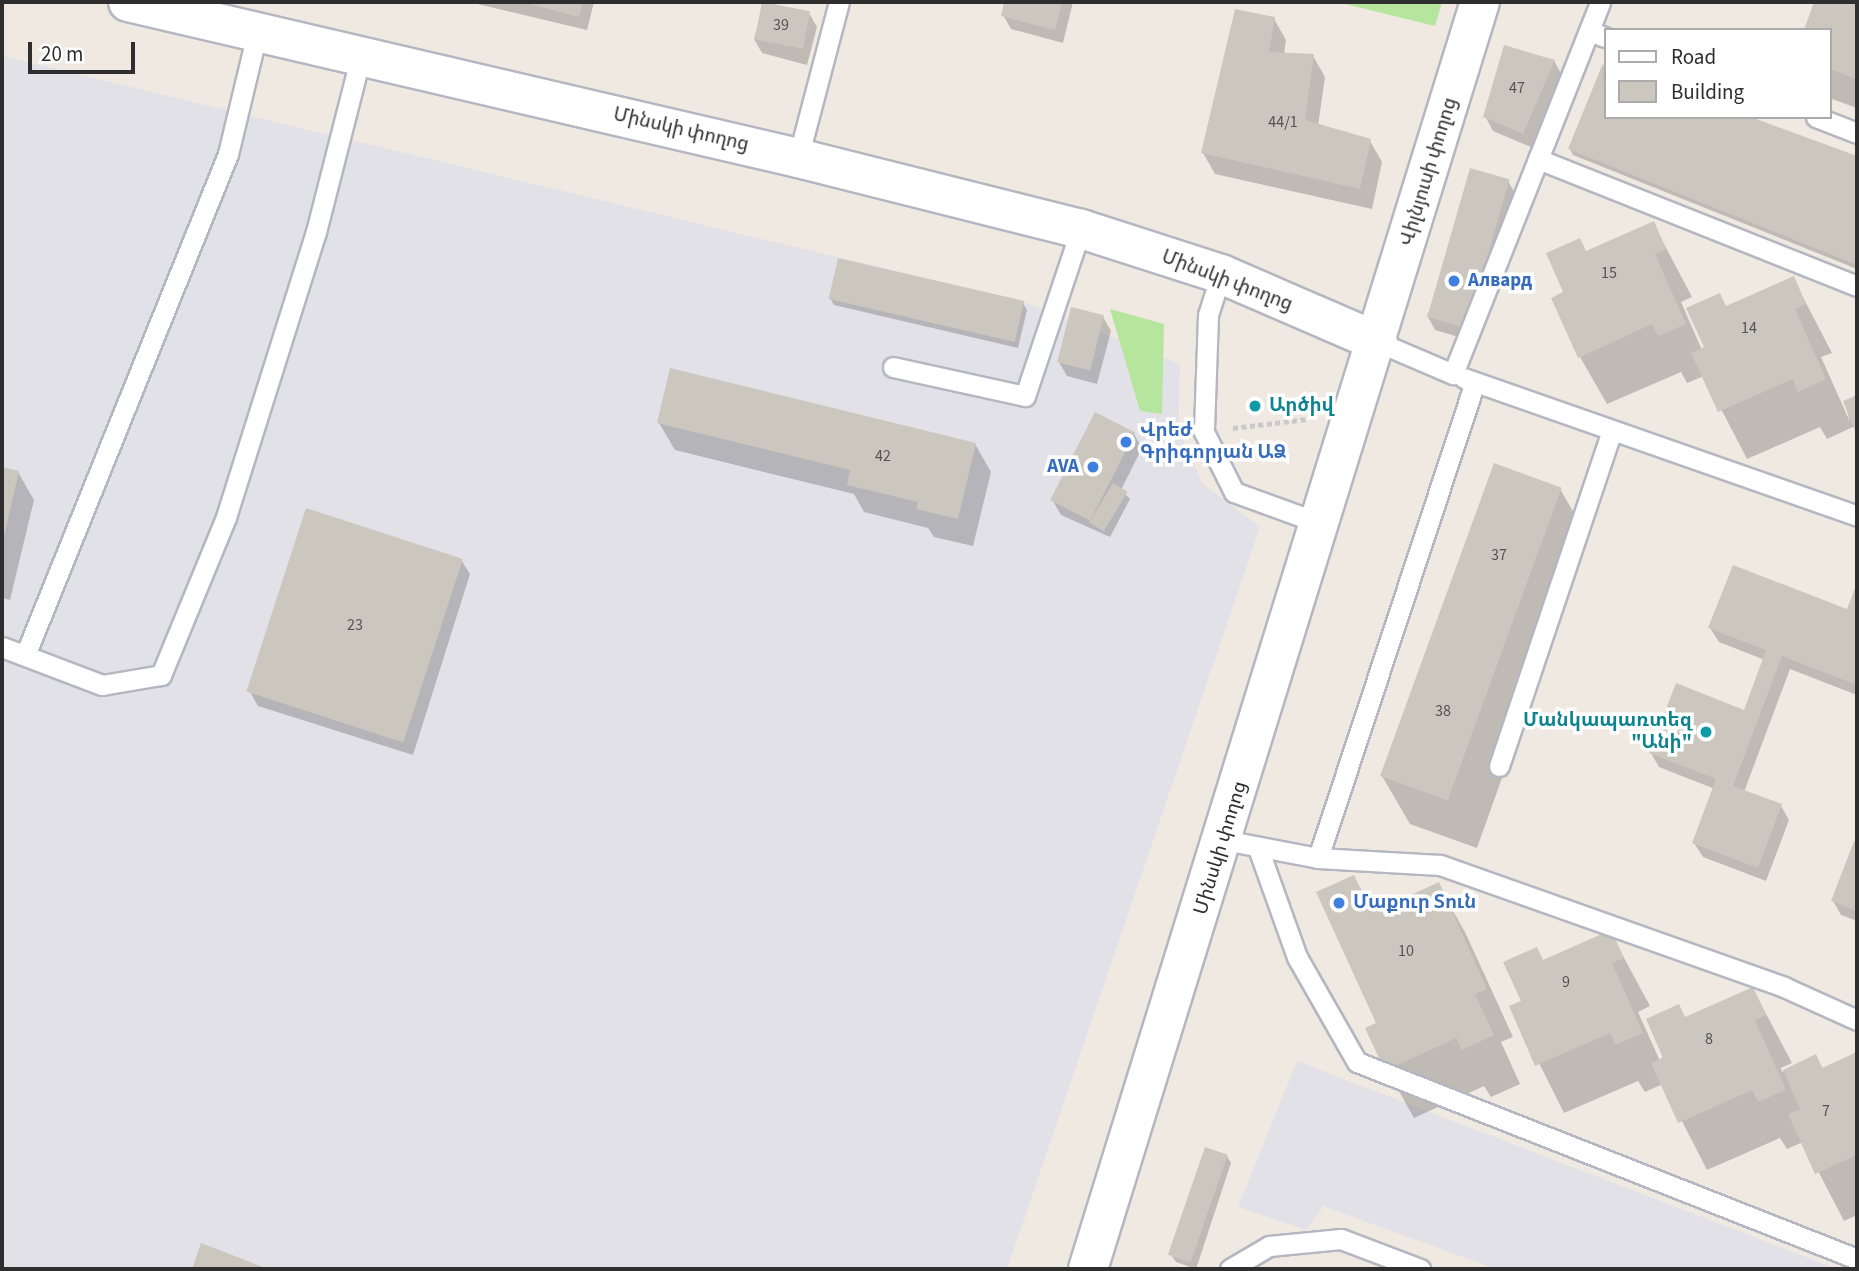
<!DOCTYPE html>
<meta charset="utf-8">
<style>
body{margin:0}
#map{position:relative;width:1859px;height:1271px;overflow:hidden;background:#efe9e1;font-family:"Source Sans 3","Noto Sans Armenian",sans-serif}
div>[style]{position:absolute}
.industrial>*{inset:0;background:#e3e1e8}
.green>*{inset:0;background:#b6e59e}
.shadow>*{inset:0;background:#0003}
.building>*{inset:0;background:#cbc7bf;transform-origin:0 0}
.path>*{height:4.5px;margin-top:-2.25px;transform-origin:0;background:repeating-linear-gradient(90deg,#c9c9c9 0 5px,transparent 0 8.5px)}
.roads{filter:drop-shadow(2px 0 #b4b7c1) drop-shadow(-2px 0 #b4b7c1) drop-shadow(0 2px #b4b7c1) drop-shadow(0 -2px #b4b7c1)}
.lane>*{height:19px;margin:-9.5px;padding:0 9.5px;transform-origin:9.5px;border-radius:9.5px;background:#fff}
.secondary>*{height:38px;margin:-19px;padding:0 19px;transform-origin:19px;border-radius:19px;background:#fff}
.dots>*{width:19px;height:19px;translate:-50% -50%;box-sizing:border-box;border:4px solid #fff;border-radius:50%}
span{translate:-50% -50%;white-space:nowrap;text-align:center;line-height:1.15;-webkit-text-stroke:7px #fff;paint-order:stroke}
.number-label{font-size:16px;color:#555452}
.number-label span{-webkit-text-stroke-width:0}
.street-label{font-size:19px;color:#2e2e2e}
.shop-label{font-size:19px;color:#366cbe;font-weight:700}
.left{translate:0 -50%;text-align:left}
.right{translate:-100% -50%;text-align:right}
.culture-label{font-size:19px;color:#0d838f;font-weight:700}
.frame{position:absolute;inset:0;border:4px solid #2e2e2e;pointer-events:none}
.legend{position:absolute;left:1604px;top:28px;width:228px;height:91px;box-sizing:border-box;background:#fff;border:2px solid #ababab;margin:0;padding:9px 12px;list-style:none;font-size:21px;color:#2e2e2e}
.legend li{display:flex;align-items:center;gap:14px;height:35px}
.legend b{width:35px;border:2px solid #ababab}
.scale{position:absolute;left:28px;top:42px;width:107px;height:32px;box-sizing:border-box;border:4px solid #2e2e2e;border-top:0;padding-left:9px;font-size:21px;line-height:24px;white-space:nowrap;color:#2e2e2e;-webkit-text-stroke:5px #fff;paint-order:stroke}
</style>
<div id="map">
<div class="industrial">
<i style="clip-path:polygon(2px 56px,1024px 302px,1180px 364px,1178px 429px,1203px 484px,1260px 527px,1007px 1269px,2px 1269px)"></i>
<i style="clip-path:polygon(1297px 1061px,1837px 1269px,1496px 1269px,1323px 1206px,1306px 1230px,1238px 1207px)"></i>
</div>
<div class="green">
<i style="clip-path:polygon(1337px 2px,1442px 2px,1435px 26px)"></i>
<i style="clip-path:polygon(1110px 309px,1164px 324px,1162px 414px,1140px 411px)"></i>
</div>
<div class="shadow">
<i style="clip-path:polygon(469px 2px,594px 2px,587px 30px)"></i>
<i style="clip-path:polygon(764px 2px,809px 13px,817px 27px,807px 65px,762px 53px,754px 39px)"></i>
<i style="clip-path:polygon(1006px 2px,1073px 2px,1063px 43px,1011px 29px,1003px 15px)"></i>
<i style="clip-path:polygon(1816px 2px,1857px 2px,1857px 108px,1829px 98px,1829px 30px,1806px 30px)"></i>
<i style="clip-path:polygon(1274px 19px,1286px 40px,1284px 54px,1313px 56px,1325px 77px,1318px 126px,1370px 141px,1382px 162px,1372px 209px,1215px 174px,1203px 153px)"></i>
<i style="clip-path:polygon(1554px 61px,1562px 75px,1531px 147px,1493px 131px,1485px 116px)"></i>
<i style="clip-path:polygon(1604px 65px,1605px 117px,1746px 117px,1857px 158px,1857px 269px,1573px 155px,1570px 149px)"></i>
<i style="clip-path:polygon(1508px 181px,1516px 195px,1469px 340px,1435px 330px,1427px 315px)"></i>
<i style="clip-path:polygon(1653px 223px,1692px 297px,1681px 302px,1702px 350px,1726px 308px,1793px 278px,1832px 353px,1821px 357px,1850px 422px,1845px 402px,1857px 397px,1857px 430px,1855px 426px,1827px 439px,1820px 427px,1747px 459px,1704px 376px,1687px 383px,1681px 372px,1607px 404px,1580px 357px,1565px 293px,1586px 253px)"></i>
<i style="clip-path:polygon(830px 298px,1023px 303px,1027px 310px,1018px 348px,834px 305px)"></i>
<i style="clip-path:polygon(1103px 317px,1111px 331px,1097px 384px,1067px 376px,1059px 362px)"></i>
<i style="clip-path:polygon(659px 423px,975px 444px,991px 472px,973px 546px,934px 537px,928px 528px,864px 512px,854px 494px,675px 450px)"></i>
<i style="clip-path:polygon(1134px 434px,1142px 448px,1121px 490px,1130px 499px,1110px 537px,1061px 515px,1053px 501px)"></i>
<i style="clip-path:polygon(2px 468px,18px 472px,34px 500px,10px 600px,2px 598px)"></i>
<i style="clip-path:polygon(1560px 489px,1588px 537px,1477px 848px,1410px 824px,1382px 776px)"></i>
<i style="clip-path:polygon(461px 560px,470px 574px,413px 755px,258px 706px,250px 692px)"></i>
<i style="clip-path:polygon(1857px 588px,1857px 695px,1790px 669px,1744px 792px,1781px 806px,1789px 820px,1766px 881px,1703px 857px,1694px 843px,1715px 789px,1659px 767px,1651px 753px,1745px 712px,1765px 660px,1719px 642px,1710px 628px,1848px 611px)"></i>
<i style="clip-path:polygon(1855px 844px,1857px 845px,1857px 921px,1841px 915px,1833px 901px)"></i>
<i style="clip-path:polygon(1354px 877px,1375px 914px,1438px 885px,1465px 932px,1513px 1037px,1501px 1042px,1520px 1084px,1491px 1097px,1484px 1086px,1414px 1118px,1387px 1070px)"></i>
<i style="clip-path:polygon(1610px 932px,1650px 1006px,1638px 1012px,1660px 1061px,1686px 1019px,1753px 989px,1792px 1063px,1781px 1068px,1782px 1072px,1816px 1057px,1823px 1069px,1857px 1054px,1857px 1215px,1844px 1221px,1803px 1142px,1787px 1149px,1780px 1138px,1707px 1170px,1663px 1084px,1645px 1092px,1638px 1081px,1564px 1113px,1511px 1007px,1523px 1002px,1543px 962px)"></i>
<i style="clip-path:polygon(1227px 1156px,1231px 1163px,1196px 1269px,1176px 1262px,1172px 1256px)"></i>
</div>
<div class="building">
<i style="clip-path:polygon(522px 2px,583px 2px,579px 17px)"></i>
<i style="left:762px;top:2px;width:49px;height:38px;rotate:11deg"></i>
<i style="clip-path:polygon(1004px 2px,1062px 2px,1055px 30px,1001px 16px)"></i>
<i style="clip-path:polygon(1814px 2px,1857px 2px,1857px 79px,1829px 69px,1829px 30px,1804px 30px)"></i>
<i style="clip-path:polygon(1235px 9px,1275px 17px,1269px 52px,1314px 54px,1305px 120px,1371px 139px,1360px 189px,1201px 153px)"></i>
<i style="clip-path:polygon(1504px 45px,1555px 60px,1523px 134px,1483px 117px)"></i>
<i style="clip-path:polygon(1603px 63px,1605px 117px,1751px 117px,1857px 156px,1857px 265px,1568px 149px)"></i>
<i style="left:1470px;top:168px;width:41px;height:155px;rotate:16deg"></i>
<i style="clip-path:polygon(1654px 221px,1666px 249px,1655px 254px,1686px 324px,1658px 336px,1652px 324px,1578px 358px,1551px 298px,1563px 292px,1546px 253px,1580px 238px,1586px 251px)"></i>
<i style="left:838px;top:258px;width:191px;height:42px;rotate:13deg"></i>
<i style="clip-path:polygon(1794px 276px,1806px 304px,1795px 309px,1826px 379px,1798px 392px,1793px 379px,1718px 412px,1691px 353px,1704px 347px,1686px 308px,1720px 293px,1726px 306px)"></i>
<i style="left:1071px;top:307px;width:34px;height:57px;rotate:14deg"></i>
<i style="clip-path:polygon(670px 368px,976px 443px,958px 519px,916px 509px,918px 502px,847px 485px,850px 470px,657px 423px)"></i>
<i style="clip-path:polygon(1857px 395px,1857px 435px,1843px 401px)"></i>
<i style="left:1095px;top:412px;width:45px;height:99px;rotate:27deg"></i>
<i style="left:1494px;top:463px;width:72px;height:333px;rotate:20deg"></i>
<i style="clip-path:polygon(2px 467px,19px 471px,3px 541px,2px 541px)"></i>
<i style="left:1113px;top:483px;width:17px;height:46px;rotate:31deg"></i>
<i style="left:306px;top:508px;width:165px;height:193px;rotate:18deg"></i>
<i style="clip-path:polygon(1733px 565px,1847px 609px,1857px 583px,1857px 685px,1782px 656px,1733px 786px,1782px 804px,1758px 868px,1692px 843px,1716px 779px,1649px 753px,1676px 683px,1744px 710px,1766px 650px,1708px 628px)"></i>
<i style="clip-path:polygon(1854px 841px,1857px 843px,1857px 911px,1831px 901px)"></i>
<i style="clip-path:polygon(1354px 875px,1372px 913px,1439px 882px,1487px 989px,1475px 994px,1494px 1035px,1462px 1050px,1456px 1038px,1385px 1071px,1365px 1028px,1376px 1023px,1316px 892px)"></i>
<i style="clip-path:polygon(1611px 930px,1624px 958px,1612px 963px,1643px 1033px,1615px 1045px,1610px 1033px,1535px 1066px,1509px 1006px,1521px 1001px,1503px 962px,1537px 947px,1543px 960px)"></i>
<i style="clip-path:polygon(1753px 987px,1766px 1015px,1755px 1020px,1786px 1090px,1758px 1102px,1752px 1090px,1678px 1123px,1651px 1063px,1663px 1058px,1646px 1019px,1679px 1004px,1685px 1017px)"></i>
<i style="clip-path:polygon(1857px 1052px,1857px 1155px,1815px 1174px,1788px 1114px,1800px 1109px,1783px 1070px,1816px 1054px,1822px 1068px)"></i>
<i style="left:1205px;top:1147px;width:24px;height:114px;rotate:19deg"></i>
<i style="clip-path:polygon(201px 1243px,268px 1269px,192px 1269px)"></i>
</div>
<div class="path">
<i style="left:1233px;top:428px;width:75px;rotate:-6.9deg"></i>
</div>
<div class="roads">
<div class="lane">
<i style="left:1589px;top:31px;width:17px;rotate:21deg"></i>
<i style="left:1816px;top:117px;width:44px;rotate:21.3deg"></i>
<i style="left:798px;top:158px;width:161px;rotate:-75.3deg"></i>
<i style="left:1538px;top:159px;width:343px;rotate:21.7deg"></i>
<i style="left:1221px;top:274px;width:43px;rotate:107.6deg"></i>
<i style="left:1208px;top:315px;width:117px;rotate:92deg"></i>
<i style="left:1204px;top:432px;width:67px;rotate:63.4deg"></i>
<i style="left:1234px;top:492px;width:90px;rotate:20deg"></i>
<i style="left:1378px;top:342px;width:82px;rotate:23.1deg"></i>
<i style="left:1453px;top:374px;width:400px;rotate:-68.4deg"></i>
<i style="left:893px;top:367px;width:135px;rotate:12.4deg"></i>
<i style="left:1025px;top:396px;width:176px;rotate:-71.5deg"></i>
<i style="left:1464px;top:378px;width:417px;rotate:19.3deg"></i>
<i style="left:2px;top:647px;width:107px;rotate:20.8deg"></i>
<i style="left:102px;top:685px;width:60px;rotate:-9.6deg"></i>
<i style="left:161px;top:675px;width:171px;rotate:-67.6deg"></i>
<i style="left:226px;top:517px;width:299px;rotate:-72.5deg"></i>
<i style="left:316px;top:232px;width:183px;rotate:-75.7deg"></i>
<i style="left:26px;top:653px;width:538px;rotate:-67.96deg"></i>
<i style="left:228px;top:154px;width:124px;rotate:-76.5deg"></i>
<i style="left:1499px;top:766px;width:354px;rotate:-71.4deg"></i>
<i style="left:1224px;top:840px;width:96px;rotate:10.8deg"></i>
<i style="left:1318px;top:858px;width:122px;rotate:3.3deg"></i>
<i style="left:1440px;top:865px;width:365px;rotate:19.5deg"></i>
<i style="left:1784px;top:987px;width:80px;rotate:24.3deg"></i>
<i style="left:1258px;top:848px;width:116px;rotate:70.3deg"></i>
<i style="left:1297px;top:957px;width:121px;rotate:60.3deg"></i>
<i style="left:1357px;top:1062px;width:537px;rotate:21.5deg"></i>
<i style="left:1318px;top:858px;width:501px;rotate:-71.75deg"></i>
<i style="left:1230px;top:1269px;width:45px;rotate:-30.5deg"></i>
<i style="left:1269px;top:1246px;width:72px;rotate:-5.6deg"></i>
<i style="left:1341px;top:1239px;width:85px;rotate:20.8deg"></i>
</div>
<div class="secondary">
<i style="left:128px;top:2px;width:688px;rotate:13.11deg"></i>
<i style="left:798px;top:158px;width:292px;rotate:14.1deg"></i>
<i style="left:1081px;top:229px;width:147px;rotate:17.8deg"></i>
<i style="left:1221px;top:274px;width:171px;rotate:23.4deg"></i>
<i style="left:1088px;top:1269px;width:1326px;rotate:-72.81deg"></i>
</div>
</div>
<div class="dots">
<i style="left:1454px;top:281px;background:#3f7fe0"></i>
<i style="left:1255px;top:406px;background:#0f9aa8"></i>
<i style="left:1126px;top:442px;background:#3f7fe0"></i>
<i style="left:1093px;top:467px;background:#3f7fe0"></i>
<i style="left:1706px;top:732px;background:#0f9aa8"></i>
<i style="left:1339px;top:903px;background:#3f7fe0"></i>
</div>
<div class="number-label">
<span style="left:781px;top:25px">39</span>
<span style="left:1517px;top:88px">47</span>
<span style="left:1283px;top:122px">44/1</span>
<span style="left:1609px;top:273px">15</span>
<span style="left:1749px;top:328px">14</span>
<span style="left:883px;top:456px">42</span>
<span style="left:1499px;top:555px">37</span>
<span style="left:355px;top:625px">23</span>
<span style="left:1443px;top:711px">38</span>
<span style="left:1406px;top:951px">10</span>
<span style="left:1566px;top:982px">9</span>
<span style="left:1709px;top:1039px">8</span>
<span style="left:1826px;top:1111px">7</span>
</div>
<div class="street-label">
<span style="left:681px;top:130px;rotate:13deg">Մինսկի փողոց</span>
<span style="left:1429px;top:172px;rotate:-73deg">Վիլնյուսի փողոց</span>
<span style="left:1227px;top:281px;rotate:21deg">Մինսկի փողոց</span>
<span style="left:1221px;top:848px;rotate:-73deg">Մինսկի փողոց</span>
</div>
<div class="shop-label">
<span class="left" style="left:1468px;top:281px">Алвард</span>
<span class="left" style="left:1140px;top:442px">Վրեժ<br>Գրիգորյան ԱՁ</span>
<span class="right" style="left:1079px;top:467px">AVA</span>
<span class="left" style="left:1353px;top:903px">Մաքուր Տուն</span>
</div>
<div class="culture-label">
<span class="left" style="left:1269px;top:406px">Արծիվ</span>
<span class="right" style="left:1692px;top:732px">Մանկապառտեզ<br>"Անի"</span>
</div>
<div class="frame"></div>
<ul class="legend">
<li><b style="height:9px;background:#fff"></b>Road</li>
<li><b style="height:19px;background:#cbc7bf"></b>Building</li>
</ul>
<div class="scale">20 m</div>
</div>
